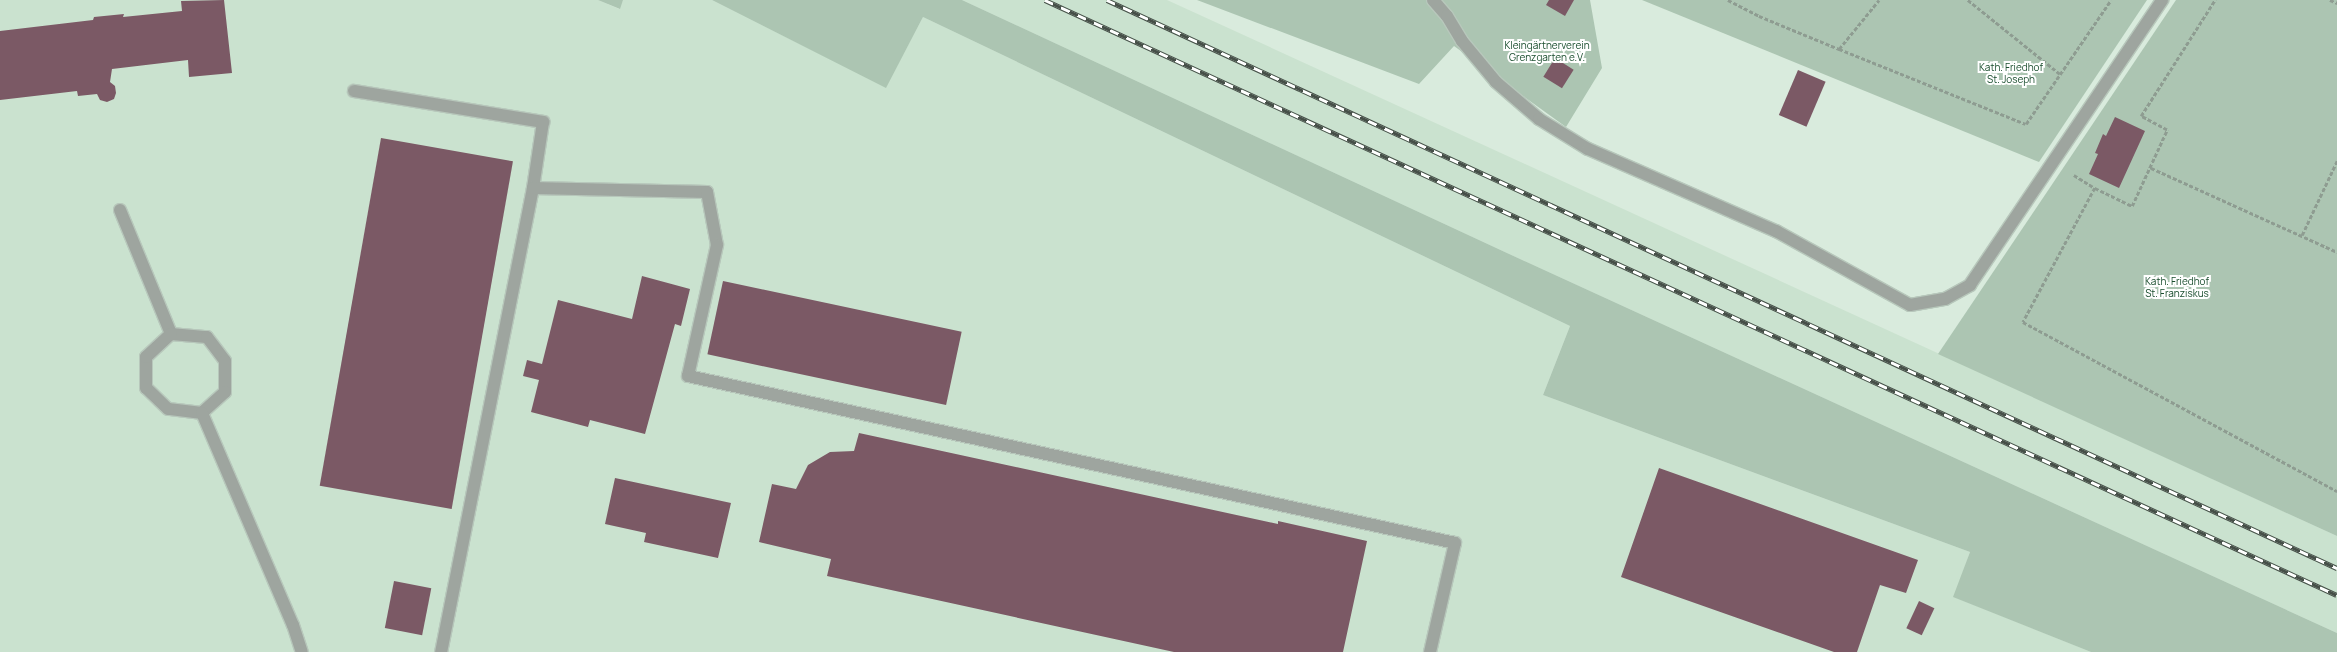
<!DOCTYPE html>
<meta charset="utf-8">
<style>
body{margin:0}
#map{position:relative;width:2337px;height:652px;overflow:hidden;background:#d9ebdd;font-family:Manrope,sans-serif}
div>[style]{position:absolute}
.built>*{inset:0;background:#cae2cf}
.green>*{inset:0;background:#acc5b2}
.building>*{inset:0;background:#7b5965;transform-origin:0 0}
.path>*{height:2.5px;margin-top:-1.25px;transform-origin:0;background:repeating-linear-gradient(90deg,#8e9c91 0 4px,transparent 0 6px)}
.roads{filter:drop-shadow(1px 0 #b7c7bb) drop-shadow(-1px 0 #b7c7bb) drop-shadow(0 1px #b7c7bb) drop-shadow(0 -1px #b7c7bb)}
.service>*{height:12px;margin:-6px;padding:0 6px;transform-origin:6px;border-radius:6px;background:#9ea59f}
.rail>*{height:4.5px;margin-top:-2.25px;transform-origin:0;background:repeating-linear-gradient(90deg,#fff 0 9px,#464f48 0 18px);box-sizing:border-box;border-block:1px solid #464f48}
span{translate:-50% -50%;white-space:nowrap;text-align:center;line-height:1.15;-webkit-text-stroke:4px #fff;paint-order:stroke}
.park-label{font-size:10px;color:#194d2d}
</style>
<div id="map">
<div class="built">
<i style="clip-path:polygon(0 0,598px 0,619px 9px,623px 0,712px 0,886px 87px,923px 17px,1570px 326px,1543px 395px,1970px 552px,1954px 597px,2091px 652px,0 652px)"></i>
<i style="clip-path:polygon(962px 0,1167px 0,2337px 536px,2337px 633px,1507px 253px)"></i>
</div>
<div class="green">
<i style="clip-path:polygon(598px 0,623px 0,620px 9px)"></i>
<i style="clip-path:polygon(712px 0,962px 0,1507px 253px,2337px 633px,2337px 652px,2091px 652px,1953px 597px,1970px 552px,1543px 395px,1570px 326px,923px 17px,886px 88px)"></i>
<i style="clip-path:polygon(1197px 0,1590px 0,1602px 68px,1566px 127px,1454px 46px,1419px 84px)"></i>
<i style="clip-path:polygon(1642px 0,2147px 0,2039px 162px)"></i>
<i style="clip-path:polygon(2176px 0,2337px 0,2337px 536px,1938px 354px)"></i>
</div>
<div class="building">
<i style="clip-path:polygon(224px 0,232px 73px,189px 77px,188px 60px,112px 69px,110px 82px,115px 86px,116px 93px,114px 99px,107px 102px,100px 100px,97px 94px,78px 96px,77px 91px,0 100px,0 31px,93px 20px,94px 17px,124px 14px,123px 17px,182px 11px,181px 1px)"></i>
<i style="clip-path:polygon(1549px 0,1574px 0,1565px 16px,1546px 5px)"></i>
<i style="left:1555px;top:58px;width:22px;height:22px;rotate:32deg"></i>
<i style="left:1798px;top:70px;width:30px;height:49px;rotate:23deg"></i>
<i style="clip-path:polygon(2115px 117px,2145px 131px,2119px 188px,2089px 174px,2098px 154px,2095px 153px,2103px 134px,2106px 136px)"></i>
<i style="left:381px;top:138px;width:134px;height:353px;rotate:10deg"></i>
<i style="clip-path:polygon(642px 276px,690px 289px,681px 326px,675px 324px,645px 434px,590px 420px,588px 427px,531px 412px,539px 380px,523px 376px,527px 360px,542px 364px,558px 300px,632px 319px)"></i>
<i style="left:723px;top:281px;width:244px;height:75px;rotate:12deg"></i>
<i style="clip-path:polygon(859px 433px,1278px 524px,1278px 521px,1367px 541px,1343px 652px,1174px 652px,827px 576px,831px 559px,759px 542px,772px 484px,796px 489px,808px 465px,830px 452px,854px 451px)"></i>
<i style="clip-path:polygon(1659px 468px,1918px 560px,1906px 593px,1880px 585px,1857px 652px,1834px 652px,1621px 577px)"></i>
<i style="clip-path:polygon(615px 478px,731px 503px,718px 558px,644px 542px,646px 533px,605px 524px)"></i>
<i style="left:394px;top:581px;width:38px;height:48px;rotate:11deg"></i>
<i style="left:1919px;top:601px;width:17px;height:30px;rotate:25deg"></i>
</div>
<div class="path">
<i style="left:1728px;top:0;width:35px;rotate:27deg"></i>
<i style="left:1759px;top:16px;width:87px;rotate:22.4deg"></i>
<i style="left:1839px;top:49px;width:201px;rotate:21.9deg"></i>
<i style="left:2026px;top:124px;width:150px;rotate:-55.6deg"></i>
<i style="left:1968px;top:0;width:118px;rotate:38.8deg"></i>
<i style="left:2330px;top:0;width:8px;rotate:23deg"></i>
<i style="left:1839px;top:49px;width:63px;rotate:-50.8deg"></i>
<i style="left:2151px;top:168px;width:204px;rotate:24.3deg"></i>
<i style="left:2074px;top:175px;width:25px;rotate:32deg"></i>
<i style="left:2095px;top:188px;width:41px;rotate:25.9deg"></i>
<i style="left:2132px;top:206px;width:84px;rotate:-65.3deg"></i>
<i style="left:2167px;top:130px;width:30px;rotate:-152deg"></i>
<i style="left:2141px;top:116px;width:138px;rotate:-57.5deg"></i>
<i style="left:2095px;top:188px;width:152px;rotate:118.2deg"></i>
<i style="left:2023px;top:322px;width:357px;rotate:28.3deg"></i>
<i style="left:2302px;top:235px;width:82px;rotate:-64.7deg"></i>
</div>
<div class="roads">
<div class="service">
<i style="left:1433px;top:0;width:21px;rotate:49deg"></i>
<i style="left:1447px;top:16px;width:29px;rotate:59deg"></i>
<i style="left:1462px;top:41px;width:53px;rotate:50.3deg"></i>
<i style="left:1496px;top:82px;width:57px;rotate:40.7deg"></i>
<i style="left:1539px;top:119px;width:57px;rotate:31.5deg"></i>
<i style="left:1588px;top:149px;width:205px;rotate:23.6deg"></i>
<i style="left:1776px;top:231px;width:153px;rotate:28.9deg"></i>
<i style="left:1910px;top:305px;width:36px;rotate:-10deg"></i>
<i style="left:1945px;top:299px;width:29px;rotate:-29deg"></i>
<i style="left:1970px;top:285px;width:344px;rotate:-56deg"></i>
<i style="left:354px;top:91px;width:192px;rotate:9.3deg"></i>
<i style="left:543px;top:122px;width:67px;rotate:98.6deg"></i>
<i style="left:533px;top:188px;width:473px;rotate:101.2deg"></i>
<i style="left:533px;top:188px;width:174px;rotate:1.3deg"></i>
<i style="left:707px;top:192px;width:54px;rotate:79.3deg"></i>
<i style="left:717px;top:245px;width:134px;rotate:102.5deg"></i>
<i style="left:688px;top:376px;width:785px;rotate:12.28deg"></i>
<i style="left:1455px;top:543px;width:112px;rotate:102.9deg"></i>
<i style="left:120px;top:210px;width:134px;rotate:67.6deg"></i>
<i style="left:171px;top:334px;width:36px;rotate:5deg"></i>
<i style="left:207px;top:337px;width:30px;rotate:53deg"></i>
<i style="left:225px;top:361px;width:31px;rotate:90deg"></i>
<i style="left:225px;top:392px;width:31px;rotate:138deg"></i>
<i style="left:202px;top:413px;width:34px;rotate:-173deg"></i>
<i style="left:168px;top:409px;width:30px;rotate:-136deg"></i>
<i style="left:146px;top:388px;width:31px;rotate:-90deg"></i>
<i style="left:146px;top:357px;width:34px;rotate:-43deg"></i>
<i style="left:202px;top:413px;width:231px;rotate:66.8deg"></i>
<i style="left:293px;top:625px;width:28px;rotate:72deg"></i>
</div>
</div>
<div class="rail">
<i style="left:1045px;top:0;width:1422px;rotate:24.73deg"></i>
<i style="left:1107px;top:0;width:1355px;rotate:24.79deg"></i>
</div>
<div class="park-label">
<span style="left:1547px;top:51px">Kleingärtnerverein<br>Grenzgarten e.V.</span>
<span style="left:2011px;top:73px">Kath. Friedhof<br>St. Joseph</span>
<span style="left:2177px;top:287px">Kath. Friedhof<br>St. Franziskus</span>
</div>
</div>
